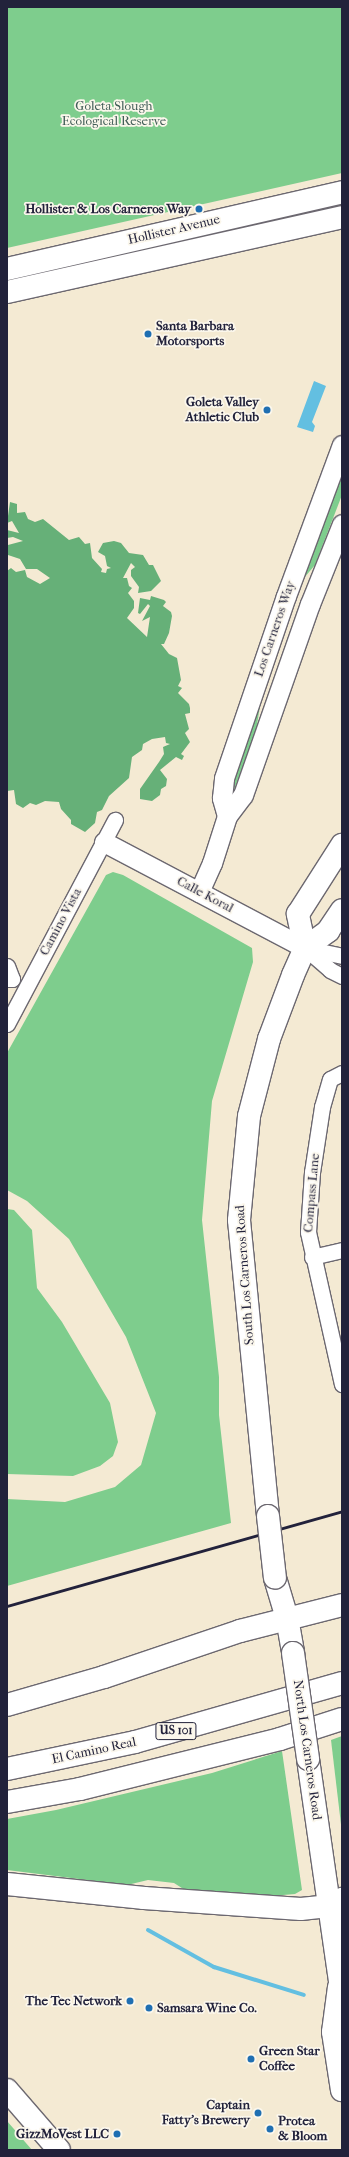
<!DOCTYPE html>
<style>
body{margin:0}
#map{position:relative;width:349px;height:2157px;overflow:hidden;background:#f4ead3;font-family:"IM FELL French Canon",serif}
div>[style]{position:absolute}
.green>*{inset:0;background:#7ecd8d}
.forest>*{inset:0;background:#66b078}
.water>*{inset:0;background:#63bfe1}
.stream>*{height:4px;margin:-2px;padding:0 2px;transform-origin:2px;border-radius:2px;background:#63bfe1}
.roads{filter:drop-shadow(1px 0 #6c6870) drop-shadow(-1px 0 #6c6870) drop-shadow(0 1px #6c6870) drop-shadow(0 -1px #6c6870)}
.minor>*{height:15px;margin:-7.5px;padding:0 7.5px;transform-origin:7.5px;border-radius:7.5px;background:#fff}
.tertiary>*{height:19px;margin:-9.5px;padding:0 9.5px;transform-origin:9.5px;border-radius:9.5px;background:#fff}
.secondary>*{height:22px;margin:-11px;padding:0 11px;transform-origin:11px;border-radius:11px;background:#fff}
.motorway>*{height:22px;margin:-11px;padding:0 11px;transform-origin:11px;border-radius:11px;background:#fff}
.rail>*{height:3px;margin:-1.5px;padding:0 1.5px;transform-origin:1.5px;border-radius:1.5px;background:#22223b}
.bridges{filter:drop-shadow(1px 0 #6c6870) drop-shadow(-1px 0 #6c6870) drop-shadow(0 1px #6c6870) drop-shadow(0 -1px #6c6870)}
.secondary-bridge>*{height:22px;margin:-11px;padding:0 11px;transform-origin:11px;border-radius:11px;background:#fff}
.dots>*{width:11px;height:11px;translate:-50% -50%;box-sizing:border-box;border:2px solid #fbf7ec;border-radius:50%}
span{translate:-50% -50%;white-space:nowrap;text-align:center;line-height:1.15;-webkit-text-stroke:3.5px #fbf7ec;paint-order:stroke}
.shield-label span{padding:1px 3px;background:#fbf7ec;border:1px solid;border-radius:3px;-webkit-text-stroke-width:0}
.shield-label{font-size:12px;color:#22223b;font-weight:700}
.park-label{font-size:13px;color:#425e58}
.poi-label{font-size:13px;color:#22223b;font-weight:700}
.right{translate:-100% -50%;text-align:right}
.left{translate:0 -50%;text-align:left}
.street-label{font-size:13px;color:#22223b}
.frame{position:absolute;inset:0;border:8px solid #22223b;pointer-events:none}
</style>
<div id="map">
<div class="green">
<i style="clip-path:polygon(7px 7px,342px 7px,342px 173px,7px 248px)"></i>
<i style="clip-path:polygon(342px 473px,342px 495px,315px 565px,304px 578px)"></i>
<i style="clip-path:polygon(257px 698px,261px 700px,256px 731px,232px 795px,227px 792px)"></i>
<i style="clip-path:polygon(113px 872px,123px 875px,252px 948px,253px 962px,212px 1101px,202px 1220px,219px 1377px,219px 1415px,231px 1523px,7px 1586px,7px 1499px,65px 1502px,115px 1487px,141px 1465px,156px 1413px,126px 1337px,69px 1239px,27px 1201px,7px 1190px,7px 1053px,106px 875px)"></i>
<i style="clip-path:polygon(7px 1209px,14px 1210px,32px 1230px,37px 1288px,62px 1322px,110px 1403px,118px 1442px,113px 1456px,100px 1466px,73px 1476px,7px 1474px)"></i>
<i style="clip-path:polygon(342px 1736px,342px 1833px,331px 1740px)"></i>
<i style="clip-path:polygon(282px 1751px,302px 1890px,295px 1894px,271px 1896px,185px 1890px,174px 1883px,148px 1880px,127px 1885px,7px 1870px,7px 1819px,56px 1810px,212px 1773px)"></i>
<i style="clip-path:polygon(7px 2121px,32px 2150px,7px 2150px)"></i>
</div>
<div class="forest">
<i style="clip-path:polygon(10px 502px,17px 504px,17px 513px,25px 512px,28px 519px,35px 522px,43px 519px,69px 540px,79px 537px,85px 544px,90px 543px,92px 558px,102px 569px,101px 572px,106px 573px,107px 569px,111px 568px,107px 566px,105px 556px,98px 552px,103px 543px,114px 541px,121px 543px,129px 553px,143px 555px,149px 565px,153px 565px,161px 581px,151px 591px,138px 593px,139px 587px,131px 576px,131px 570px,135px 567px,131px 563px,123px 578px,127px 578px,129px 586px,132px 588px,128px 593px,134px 601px,134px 608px,127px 618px,147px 637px,150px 617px,142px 621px,150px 606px,148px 604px,140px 614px,138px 613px,140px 598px,150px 600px,151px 596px,164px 600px,166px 602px,163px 606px,171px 612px,172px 616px,169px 633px,164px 644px,161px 644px,169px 654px,177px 658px,181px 680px,178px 686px,182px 688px,178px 693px,189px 704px,190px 708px,190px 713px,185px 714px,189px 729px,185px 733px,190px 742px,181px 754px,184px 756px,182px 760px,176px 757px,160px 770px,167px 779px,166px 786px,161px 789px,160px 795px,152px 801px,140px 799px,140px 789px,159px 762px,164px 754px,163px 747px,170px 744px,166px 743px,165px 737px,152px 739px,143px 744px,142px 750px,132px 757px,129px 778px,109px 796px,102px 810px,97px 812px,95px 823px,85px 832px,71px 824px,71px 820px,61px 809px,59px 802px,45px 801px,36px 805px,30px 803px,23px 808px,16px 804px,14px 790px,7px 791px,7px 571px,11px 568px,16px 572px,25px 570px,27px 577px,40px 584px,50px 578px,37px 569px,26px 569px,20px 559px,8px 555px,8px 545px,23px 541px,13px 537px,7px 538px,7px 530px,19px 533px,12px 521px,7px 523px)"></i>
</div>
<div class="water">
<i style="clip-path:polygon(314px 381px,326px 386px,312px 422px,315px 426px,313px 432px,297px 427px)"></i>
</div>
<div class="stream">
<i style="left:148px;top:1930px;width:76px;rotate:29.3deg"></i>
<i style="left:214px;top:1967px;width:94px;rotate:17.3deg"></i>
</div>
<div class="roads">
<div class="minor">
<i style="left:305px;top:948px;width:33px;rotate:41deg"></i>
<i style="left:330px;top:970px;width:13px;rotate:27deg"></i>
<i style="left:305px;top:948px;width:38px;rotate:12deg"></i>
<i style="left:7px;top:966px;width:14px;rotate:69deg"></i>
<i style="left:12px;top:979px;width:5px;rotate:180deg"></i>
<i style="left:7px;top:1024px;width:231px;rotate:-62.1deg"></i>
<i style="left:342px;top:1073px;width:13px;rotate:153deg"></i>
<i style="left:330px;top:1079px;width:29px;rotate:106deg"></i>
<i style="left:322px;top:1107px;width:66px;rotate:98.7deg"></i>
<i style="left:312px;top:1172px;width:60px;rotate:93.8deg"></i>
<i style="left:308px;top:1232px;width:156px;rotate:77.4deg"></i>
<i style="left:312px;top:1257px;width:31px;rotate:-13deg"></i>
</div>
<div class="tertiary">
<i style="left:227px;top:816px;width:19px;rotate:-106deg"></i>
<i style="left:222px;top:798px;width:20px;rotate:-84deg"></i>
<i style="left:224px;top:778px;width:192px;rotate:-71.2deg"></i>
<i style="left:286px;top:596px;width:161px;rotate:-69.7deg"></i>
<i style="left:104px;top:842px;width:227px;rotate:27.8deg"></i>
<i style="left:199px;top:892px;width:32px;rotate:-66deg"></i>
<i style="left:212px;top:863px;width:49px;rotate:-72.3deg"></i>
<i style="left:227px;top:816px;width:26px;rotate:-53deg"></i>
<i style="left:243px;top:795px;width:202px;rotate:-70.7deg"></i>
<i style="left:310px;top:604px;width:86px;rotate:-68.2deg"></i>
</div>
<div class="secondary">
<i style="left:7px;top:269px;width:344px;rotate:-12.9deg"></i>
<i style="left:7px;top:292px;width:343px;rotate:-12.6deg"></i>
<i style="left:305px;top:948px;width:35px;rotate:-102deg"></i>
<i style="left:298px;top:914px;width:82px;rotate:-57.5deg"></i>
<i style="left:268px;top:1516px;width:297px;rotate:-95.6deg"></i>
<i style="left:239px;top:1220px;width:104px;rotate:-84.5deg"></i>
<i style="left:249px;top:1116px;width:80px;rotate:-75.4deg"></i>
<i style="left:269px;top:1039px;width:68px;rotate:-69.4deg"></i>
<i style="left:293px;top:975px;width:30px;rotate:-66deg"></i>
<i style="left:305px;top:948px;width:29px;rotate:-36deg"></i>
<i style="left:328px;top:931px;width:25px;rotate:-56deg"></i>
<i style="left:275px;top:1578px;width:42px;rotate:73.3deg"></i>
<i style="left:287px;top:1618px;width:36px;rotate:80deg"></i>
<i style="left:308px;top:1759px;width:239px;rotate:81.8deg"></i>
<i style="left:339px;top:1987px;width:45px;rotate:97.6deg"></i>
<i style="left:333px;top:2032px;width:59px;rotate:81.2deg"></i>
<i style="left:7px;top:2090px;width:79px;rotate:49.1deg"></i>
</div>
<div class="motorway">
<i style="left:7px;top:1705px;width:101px;rotate:-16.1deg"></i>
<i style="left:104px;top:1677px;width:144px;rotate:-18.7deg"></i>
<i style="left:240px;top:1631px;width:105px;rotate:-14.3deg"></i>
<i style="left:7px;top:1769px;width:131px;rotate:-11.9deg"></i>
<i style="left:135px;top:1742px;width:215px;rotate:-15.9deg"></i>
<i style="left:7px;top:1802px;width:74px;rotate:-10.1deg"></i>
<i style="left:80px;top:1789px;width:206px;rotate:-14deg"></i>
<i style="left:280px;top:1739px;width:65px;rotate:-17.9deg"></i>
<i style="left:7px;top:1884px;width:138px;rotate:5.8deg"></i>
<i style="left:144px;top:1898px;width:157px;rotate:4deg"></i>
<i style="left:301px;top:1909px;width:27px;rotate:-6deg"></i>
<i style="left:328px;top:1906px;width:16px;rotate:-27deg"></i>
</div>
</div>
<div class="rail">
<i style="left:7px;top:1606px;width:348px;rotate:-15.8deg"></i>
</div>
<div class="bridges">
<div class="secondary-bridge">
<i style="left:268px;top:1516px;width:62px;rotate:83.6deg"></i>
<i style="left:293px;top:1653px;width:107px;rotate:81.9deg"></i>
</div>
</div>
<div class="dots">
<i style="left:199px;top:209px;background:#1f6fb2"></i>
<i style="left:148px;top:334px;background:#1f6fb2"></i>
<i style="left:267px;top:410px;background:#1f6fb2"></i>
<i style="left:130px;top:2001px;background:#1f6fb2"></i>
<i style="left:149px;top:2008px;background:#1f6fb2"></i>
<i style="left:251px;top:2059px;background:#1f6fb2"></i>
<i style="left:258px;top:2113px;background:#1f6fb2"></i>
<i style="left:270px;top:2129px;background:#1f6fb2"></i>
<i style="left:117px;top:2134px;background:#1f6fb2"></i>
</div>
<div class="shield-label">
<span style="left:176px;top:1731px">US 101</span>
</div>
<div class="park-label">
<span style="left:114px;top:114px">Goleta Slough<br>Ecological Reserve</span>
</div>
<div class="poi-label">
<span class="right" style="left:191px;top:209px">Hollister &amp; Los Carneros Way</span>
<span class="left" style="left:156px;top:334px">Santa Barbara<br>Motorsports</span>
<span class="right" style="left:259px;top:410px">Goleta Valley<br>Athletic Club</span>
<span class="right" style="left:122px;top:2001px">The Tec Network</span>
<span class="left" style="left:157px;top:2008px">Samsara Wine Co.</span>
<span class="left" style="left:259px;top:2059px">Green Star<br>Coffee</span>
<span class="right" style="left:250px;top:2113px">Captain<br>Fatty's Brewery</span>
<span class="left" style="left:278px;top:2129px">Protea<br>&amp; Bloom</span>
<span class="right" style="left:109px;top:2134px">GizzMoVest LLC</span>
</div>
<div class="street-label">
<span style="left:174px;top:230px;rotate:-13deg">Hollister Avenue</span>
<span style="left:275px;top:629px;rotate:-71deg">Los Carneros Way</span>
<span style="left:205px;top:895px;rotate:28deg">Calle Koral</span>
<span style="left:61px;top:922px;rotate:-62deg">Camino Vista</span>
<span style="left:312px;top:1193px;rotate:-85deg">Compass Lane</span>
<span style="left:245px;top:1275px;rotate:-94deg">South Los Carneros Road</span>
<span style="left:307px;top:1750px;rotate:82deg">North Los Carneros Road</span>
<span style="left:94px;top:1751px;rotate:-12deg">El Camino Real</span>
</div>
<div class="frame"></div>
</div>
